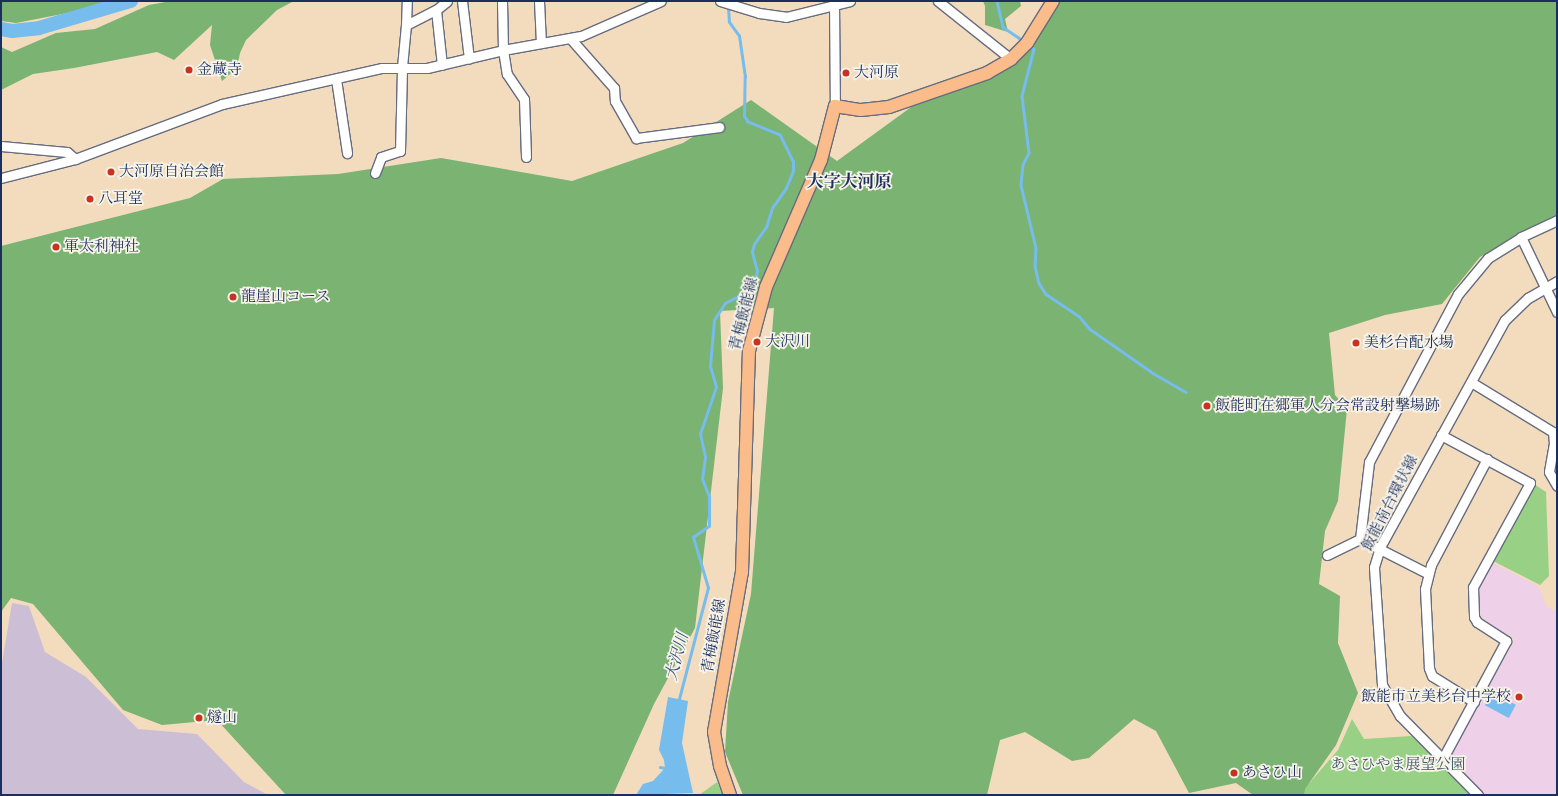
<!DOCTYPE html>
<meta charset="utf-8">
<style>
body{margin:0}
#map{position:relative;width:1558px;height:796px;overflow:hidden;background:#f2dcbd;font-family:"IM FELL English","Noto Serif JP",serif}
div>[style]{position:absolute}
.built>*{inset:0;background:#eed0e8}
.industrial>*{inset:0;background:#ccbed4}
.green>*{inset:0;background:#98d185}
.forest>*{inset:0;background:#7ab372}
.water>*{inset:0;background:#76bced;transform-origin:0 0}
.stream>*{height:2.5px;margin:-1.25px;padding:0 1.25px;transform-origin:1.25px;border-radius:1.25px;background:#76bced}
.river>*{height:14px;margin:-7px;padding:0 7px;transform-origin:7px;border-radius:7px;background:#76bced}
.roads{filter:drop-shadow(1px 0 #666c7f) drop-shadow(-1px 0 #666c7f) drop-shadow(0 1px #666c7f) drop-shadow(0 -1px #666c7f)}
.minor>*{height:9px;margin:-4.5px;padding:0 4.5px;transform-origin:4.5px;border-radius:4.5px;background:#fff}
.major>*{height:12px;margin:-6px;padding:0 6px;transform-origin:6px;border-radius:6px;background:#f9bc8a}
.dots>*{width:11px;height:11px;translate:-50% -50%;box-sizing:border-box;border:2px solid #f7f3e8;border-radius:50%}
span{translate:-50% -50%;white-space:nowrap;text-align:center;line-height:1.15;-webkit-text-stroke:3.5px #f7f3e8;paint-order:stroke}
.poi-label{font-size:15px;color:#1b2f5e}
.left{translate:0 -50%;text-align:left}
.right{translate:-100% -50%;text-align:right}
.street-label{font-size:15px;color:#1b2f5e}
.park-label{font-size:15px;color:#3a5868}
.water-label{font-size:16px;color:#325282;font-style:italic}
.quarter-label{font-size:17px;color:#1b2f5e;font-weight:700}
.frame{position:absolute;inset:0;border:2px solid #1b2f5e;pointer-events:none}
</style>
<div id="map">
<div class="built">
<i style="clip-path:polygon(1493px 563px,1538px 586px,1546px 606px,1557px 612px,1557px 795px,1486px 795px,1448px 756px,1515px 639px,1485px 621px,1479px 612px,1478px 590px)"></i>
</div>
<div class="industrial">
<i style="clip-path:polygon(12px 603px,29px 606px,45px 652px,86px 677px,138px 729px,197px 734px,244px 782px,268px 795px,1px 795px,1px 669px)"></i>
</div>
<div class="green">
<i style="clip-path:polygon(1534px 484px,1546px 492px,1549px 576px,1540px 585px,1493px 561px)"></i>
<i style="clip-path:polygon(1352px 719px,1364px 739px,1411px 736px,1425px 747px,1470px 795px,1299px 795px,1338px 750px)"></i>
<i style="clip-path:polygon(717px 782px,723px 795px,699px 795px)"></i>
</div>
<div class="forest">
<i style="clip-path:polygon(1px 1px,110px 1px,88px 9px,16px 23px,1px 21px)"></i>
<i style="clip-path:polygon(171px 1px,294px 1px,277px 10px,246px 40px,240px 53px,237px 68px,222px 81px,210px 45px,212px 25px,174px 60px,157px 52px,74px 68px,33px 74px,1px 90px,1px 47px,12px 52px,56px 33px,95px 29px,149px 5px)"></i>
<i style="clip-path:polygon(983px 1px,1020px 1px,1021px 6px,1005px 19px,1008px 32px,985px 25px,985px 6px)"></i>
<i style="clip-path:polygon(1060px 1px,1557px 1px,1557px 217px,1480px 257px,1442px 304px,1385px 315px,1329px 333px,1335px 395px,1347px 409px,1338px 501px,1325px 531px,1319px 584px,1340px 596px,1338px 643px,1358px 693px,1336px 745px,1305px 789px,1304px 795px,1253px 795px,1236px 783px,1189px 793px,1156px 731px,1134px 719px,1089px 758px,1072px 761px,1025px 732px,1000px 740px,987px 795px,743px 795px,725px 752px,728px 702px,751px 594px,774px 308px,720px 311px,723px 388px,695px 628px,654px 704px,613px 795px,286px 795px,217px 720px,162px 725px,123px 710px,33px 604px,11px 598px,1px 612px,1px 246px,190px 198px,223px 179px,338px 174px,441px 158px,572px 181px,683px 143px,751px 100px,837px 161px,925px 97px,992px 77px,1028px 52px)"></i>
</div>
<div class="water">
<i style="left:1492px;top:692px;width:27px;height:15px;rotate:28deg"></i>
<i style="clip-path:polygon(668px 697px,688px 701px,682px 743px,693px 793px,636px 795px,643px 784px,653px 781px,665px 768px,664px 760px,659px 750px)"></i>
</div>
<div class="stream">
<i style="left:997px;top:1px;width:27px;rotate:77deg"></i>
<i style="left:1003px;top:27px;width:25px;rotate:34deg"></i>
<i style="left:1029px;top:45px;width:6px;rotate:39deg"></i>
<i style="left:1034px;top:49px;width:49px;rotate:104.3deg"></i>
<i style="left:1022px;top:96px;width:57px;rotate:83deg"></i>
<i style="left:1029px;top:153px;width:13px;rotate:117deg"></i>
<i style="left:1023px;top:165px;width:20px;rotate:96deg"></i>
<i style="left:1021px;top:185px;width:65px;rotate:76.6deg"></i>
<i style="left:1036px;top:248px;width:18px;rotate:93deg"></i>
<i style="left:1035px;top:266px;width:17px;rotate:77deg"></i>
<i style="left:1039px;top:283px;width:13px;rotate:58deg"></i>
<i style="left:1046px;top:294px;width:40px;rotate:34deg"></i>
<i style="left:1079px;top:316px;width:17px;rotate:50deg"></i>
<i style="left:1090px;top:329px;width:77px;rotate:34.9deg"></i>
<i style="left:1153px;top:373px;width:38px;rotate:30deg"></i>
<i style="left:679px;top:699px;width:115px;rotate:-75.4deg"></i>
<i style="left:708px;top:588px;width:53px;rotate:-106.4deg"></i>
<i style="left:693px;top:537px;width:19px;rotate:-35deg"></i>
<i style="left:709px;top:526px;width:29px;rotate:-90deg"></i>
<i style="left:709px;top:497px;width:19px;rotate:-111deg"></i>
<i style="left:702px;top:479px;width:22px;rotate:-82deg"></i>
<i style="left:705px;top:457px;width:24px;rotate:-102deg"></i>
<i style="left:700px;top:434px;width:50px;rotate:-71.2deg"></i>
<i style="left:716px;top:387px;width:22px;rotate:-106deg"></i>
<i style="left:710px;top:366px;width:46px;rotate:-85deg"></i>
<i style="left:714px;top:320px;width:20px;rotate:-57deg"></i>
<i style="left:725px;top:303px;width:21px;rotate:-28deg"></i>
<i style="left:744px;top:293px;width:14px;rotate:-45deg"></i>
<i style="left:754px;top:283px;width:12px;rotate:-76deg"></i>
<i style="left:757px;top:271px;width:20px;rotate:-105deg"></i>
<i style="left:752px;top:252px;width:8px;rotate:-76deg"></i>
<i style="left:754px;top:244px;width:21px;rotate:-55deg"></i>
<i style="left:766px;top:227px;width:20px;rotate:-72deg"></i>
<i style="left:772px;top:208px;width:24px;rotate:-55deg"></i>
<i style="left:786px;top:188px;width:18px;rotate:-68deg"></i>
<i style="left:793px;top:171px;width:9px;rotate:-90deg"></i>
<i style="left:793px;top:162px;width:30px;rotate:-116deg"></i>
<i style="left:780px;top:135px;width:35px;rotate:-158deg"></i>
<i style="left:748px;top:122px;width:7px;rotate:-124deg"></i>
<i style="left:744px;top:116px;width:39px;rotate:-89deg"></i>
<i style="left:745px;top:77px;width:41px;rotate:-98.3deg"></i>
<i style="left:739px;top:36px;width:17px;rotate:-126deg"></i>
<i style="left:729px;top:22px;width:16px;rotate:-94deg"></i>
<i style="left:660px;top:767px;width:5px;rotate:11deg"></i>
</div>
<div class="river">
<i style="left:1px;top:29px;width:11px;rotate:10deg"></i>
<i style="left:12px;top:31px;width:27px;rotate:-6deg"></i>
<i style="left:39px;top:28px;width:96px;rotate:-16.4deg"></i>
</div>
<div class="roads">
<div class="minor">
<i style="left:462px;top:1px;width:58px;rotate:83.1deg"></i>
<i style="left:502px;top:1px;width:49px;rotate:88.8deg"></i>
<i style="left:503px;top:50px;width:24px;rotate:81deg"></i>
<i style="left:507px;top:74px;width:30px;rotate:56deg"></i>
<i style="left:524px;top:99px;width:58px;rotate:88deg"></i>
<i style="left:539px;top:1px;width:42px;rotate:87.3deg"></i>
<i style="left:720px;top:1px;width:41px;rotate:17.1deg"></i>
<i style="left:759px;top:13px;width:27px;rotate:8deg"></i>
<i style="left:786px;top:17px;width:66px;rotate:-14deg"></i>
<i style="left:834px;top:1px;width:105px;rotate:89.5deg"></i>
<i style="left:938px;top:1px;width:93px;rotate:38.5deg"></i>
<i style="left:436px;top:10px;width:55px;rotate:83.8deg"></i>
<i style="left:406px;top:25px;width:24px;rotate:-88deg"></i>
<i style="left:570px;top:38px;width:67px;rotate:48.7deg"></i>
<i style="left:614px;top:88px;width:13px;rotate:86deg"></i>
<i style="left:615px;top:101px;width:43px;rotate:60.4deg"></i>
<i style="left:636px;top:138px;width:84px;rotate:-7.5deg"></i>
<i style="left:336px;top:79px;width:75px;rotate:81.5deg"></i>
<i style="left:1px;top:146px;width:66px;rotate:5.2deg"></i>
<i style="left:67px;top:152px;width:11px;rotate:41deg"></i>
<i style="left:375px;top:173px;width:17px;rotate:-69deg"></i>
<i style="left:381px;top:157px;width:20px;rotate:-18deg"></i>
<i style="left:400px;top:151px;width:84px;rotate:-88.6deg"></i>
<i style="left:402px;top:67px;width:42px;rotate:-84.6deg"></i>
<i style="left:406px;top:25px;width:34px;rotate:-27deg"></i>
<i style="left:436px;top:10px;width:14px;rotate:-39deg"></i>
<i style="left:1px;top:178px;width:76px;rotate:-14.4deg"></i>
<i style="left:75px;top:159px;width:157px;rotate:-20.5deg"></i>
<i style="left:222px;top:104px;width:164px;rotate:-12.7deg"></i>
<i style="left:382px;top:68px;width:45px"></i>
<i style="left:427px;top:68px;width:78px;rotate:-13.3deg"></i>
<i style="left:503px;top:50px;width:79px;rotate:-10.2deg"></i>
<i style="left:581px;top:36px;width:87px;rotate:-23.6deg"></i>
<i style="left:1521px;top:237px;width:83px;rotate:64.4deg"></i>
<i style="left:1471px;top:382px;width:96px;rotate:31.4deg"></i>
<i style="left:1553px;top:432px;width:11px;rotate:85deg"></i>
<i style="left:1554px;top:443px;width:29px;rotate:100deg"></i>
<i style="left:1549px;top:472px;width:16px;rotate:60deg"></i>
<i style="left:1441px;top:435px;width:101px;rotate:28.3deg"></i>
<i style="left:1530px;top:483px;width:119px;rotate:118.7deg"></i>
<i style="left:1473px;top:587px;width:30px;rotate:88deg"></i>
<i style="left:1474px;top:617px;width:6px;rotate:59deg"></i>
<i style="left:1477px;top:622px;width:35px;rotate:33deg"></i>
<i style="left:1506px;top:641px;width:133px;rotate:118.3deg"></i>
<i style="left:1360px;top:539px;width:78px;rotate:-83.3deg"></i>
<i style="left:1369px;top:462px;width:190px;rotate:-62.1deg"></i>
<i style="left:1458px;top:294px;width:47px;rotate:-50.2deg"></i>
<i style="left:1488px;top:258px;width:39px;rotate:-32deg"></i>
<i style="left:1521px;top:237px;width:40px;rotate:-25deg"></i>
<i style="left:1327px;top:555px;width:37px;rotate:-26deg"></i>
<i style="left:1360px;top:539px;width:75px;rotate:26.9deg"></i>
<i style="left:1474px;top:702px;width:49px;rotate:-148.2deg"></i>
<i style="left:1432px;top:676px;width:9px;rotate:-111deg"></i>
<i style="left:1429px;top:668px;width:79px;rotate:-92.9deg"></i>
<i style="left:1425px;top:589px;width:25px;rotate:-76deg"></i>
<i style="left:1431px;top:565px;width:120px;rotate:-62.2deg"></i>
<i style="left:1478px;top:795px;width:111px;rotate:-134.6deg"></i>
<i style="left:1400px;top:716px;width:36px;rotate:-120deg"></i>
<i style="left:1382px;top:685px;width:118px;rotate:-93.9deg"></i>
<i style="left:1374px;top:567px;width:21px;rotate:-73deg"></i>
<i style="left:1380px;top:547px;width:259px;rotate:-61.2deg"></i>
<i style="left:1505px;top:320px;width:32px;rotate:-44deg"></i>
<i style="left:1528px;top:298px;width:34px;rotate:-30deg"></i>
</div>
<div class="major">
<i style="left:730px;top:795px;width:31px;rotate:-109deg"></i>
<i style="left:720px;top:766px;width:35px;rotate:-100deg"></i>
<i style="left:714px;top:732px;width:162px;rotate:-80.1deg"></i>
<i style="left:742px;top:572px;width:221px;rotate:-88.2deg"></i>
<i style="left:749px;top:351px;width:66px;rotate:-75.1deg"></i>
<i style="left:766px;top:287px;width:138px;rotate:-66.6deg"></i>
<i style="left:821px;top:160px;width:56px;rotate:-75.5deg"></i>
<i style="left:835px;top:106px;width:26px;rotate:9deg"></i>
<i style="left:861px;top:110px;width:28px;rotate:-6deg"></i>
<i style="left:889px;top:107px;width:104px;rotate:-19.1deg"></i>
<i style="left:987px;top:73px;width:28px;rotate:-30deg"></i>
<i style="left:1011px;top:59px;width:23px;rotate:-45deg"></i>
<i style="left:1027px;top:43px;width:49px;rotate:-58.2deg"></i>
</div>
</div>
<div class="dots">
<i style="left:189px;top:70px;background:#c8321e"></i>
<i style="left:846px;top:73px;background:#c8321e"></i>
<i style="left:111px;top:172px;background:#c8321e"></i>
<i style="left:90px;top:199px;background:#c8321e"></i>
<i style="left:56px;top:247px;background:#c8321e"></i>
<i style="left:233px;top:297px;background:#c8321e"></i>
<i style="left:757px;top:342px;background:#c8321e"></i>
<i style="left:1356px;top:343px;background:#c8321e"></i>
<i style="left:1207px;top:406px;background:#c8321e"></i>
<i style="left:1519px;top:697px;background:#c8321e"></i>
<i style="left:199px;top:718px;background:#c8321e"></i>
<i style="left:1234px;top:773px;background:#c8321e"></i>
</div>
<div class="poi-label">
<span class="left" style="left:197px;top:70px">金蔵寺</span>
<span class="left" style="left:854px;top:73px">大河原</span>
<span class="left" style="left:119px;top:172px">大河原自治会館</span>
<span class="left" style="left:98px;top:199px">八耳堂</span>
<span class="left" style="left:64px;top:247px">軍太利神社</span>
<span class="left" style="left:241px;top:297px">龍崖山コース</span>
<span class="left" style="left:765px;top:342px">大沢川</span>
<span class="left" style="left:1364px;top:343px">美杉台配水場</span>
<span class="left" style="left:1215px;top:406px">飯能町在郷軍人分会常設射撃場跡</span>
<span class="right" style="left:1511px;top:697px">飯能市立美杉台中学校</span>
<span class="left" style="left:207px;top:718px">燧山</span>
<span class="left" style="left:1242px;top:773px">あさひ山</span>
</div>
<div class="street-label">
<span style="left:744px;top:314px;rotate:-76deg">青梅飯能線</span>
<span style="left:1390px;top:503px;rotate:-63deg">飯能南台環状線</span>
<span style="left:714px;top:636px;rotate:-80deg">青梅飯能線</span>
</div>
<div class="park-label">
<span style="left:1398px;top:765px">あさひやま展望公園</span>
</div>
<div class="water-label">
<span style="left:678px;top:657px;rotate:-75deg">大沢川</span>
</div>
<div class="quarter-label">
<span style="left:849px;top:183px">大字大河原</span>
</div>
<div class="frame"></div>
</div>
